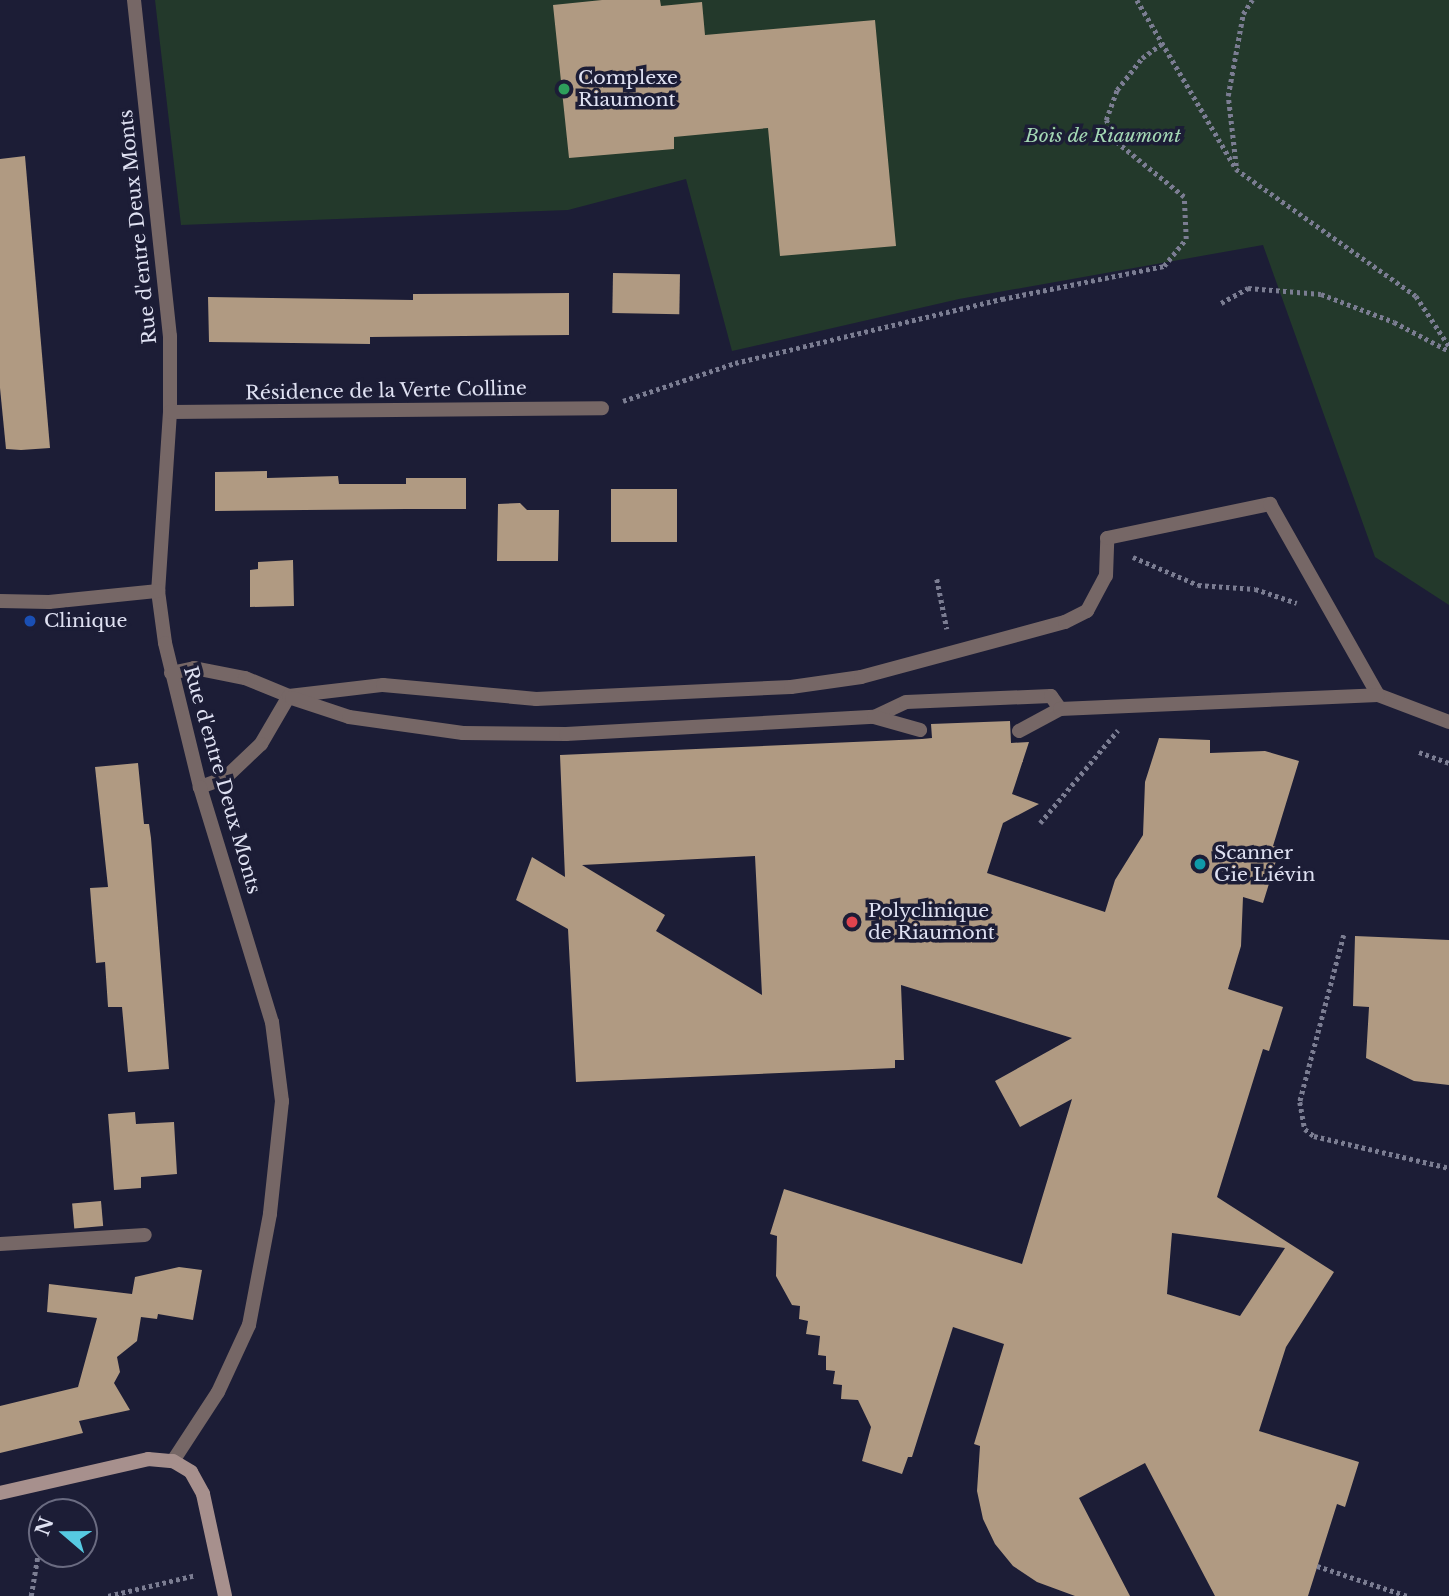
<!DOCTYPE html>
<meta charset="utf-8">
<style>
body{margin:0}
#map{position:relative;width:1449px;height:1596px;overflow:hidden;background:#1c1d36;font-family:"Libre Baskerville",serif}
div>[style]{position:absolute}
.green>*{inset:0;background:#23392b}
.building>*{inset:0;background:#b09a82;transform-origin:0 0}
.path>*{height:4.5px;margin-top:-2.25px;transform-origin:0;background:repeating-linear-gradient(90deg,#7b7d92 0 3.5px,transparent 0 7px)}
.lane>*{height:14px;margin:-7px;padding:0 7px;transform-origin:7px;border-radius:7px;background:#766766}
.street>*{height:14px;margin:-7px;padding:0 7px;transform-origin:7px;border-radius:7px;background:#766766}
.secondary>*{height:14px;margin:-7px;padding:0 7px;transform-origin:7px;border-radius:7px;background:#a7908d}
.dots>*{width:19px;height:19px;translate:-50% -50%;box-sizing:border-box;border:4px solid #1c1d36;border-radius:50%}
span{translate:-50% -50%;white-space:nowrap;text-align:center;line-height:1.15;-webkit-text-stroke:7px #1c1d36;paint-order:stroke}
.poi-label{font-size:19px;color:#dfe1f2}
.left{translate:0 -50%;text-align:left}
.park-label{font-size:19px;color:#a3d7b4;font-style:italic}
.street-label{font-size:19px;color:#dfe1f2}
.north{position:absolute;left:28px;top:1498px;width:70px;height:70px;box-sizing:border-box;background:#1c1d36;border:2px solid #6a6b81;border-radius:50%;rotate:290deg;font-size:19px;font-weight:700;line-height:28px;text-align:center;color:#dfe1f2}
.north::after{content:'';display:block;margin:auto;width:24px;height:32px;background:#56c9e1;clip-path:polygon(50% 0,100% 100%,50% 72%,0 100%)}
</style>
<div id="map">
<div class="green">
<i style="clip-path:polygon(155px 0,1449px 0,1449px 605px,1375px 557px,1263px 245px,959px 299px,732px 351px,686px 179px,568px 210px,181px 225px)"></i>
</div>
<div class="building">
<i style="clip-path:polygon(602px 0,660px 0,661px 6px,702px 2px,705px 35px,875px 20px,896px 246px,780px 256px,768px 128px,674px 137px,674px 149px,569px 158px,553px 5px)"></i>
<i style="clip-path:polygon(25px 156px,50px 448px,21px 450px,6px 449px,0 388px,0 159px)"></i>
<i style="left:613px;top:273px;width:67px;height:40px;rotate:1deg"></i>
<i style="clip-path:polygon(569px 293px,569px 335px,370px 337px,370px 344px,209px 342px,208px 297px,413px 300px,413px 294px)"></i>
<i style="clip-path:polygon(267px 471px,267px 478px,338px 476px,339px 484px,406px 484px,406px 509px,215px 511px,215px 472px)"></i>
<i style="left:406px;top:478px;width:60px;height:31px"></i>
<i style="left:611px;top:489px;width:66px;height:53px"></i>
<i style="clip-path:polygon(520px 503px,527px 510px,559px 510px,558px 561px,497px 561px,498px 504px)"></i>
<i style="clip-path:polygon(293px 560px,294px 606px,250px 607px,250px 570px,258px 569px,258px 562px)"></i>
<i style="clip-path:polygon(evenodd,1010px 721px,1011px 743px,1029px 742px,1012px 794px,1039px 804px,1003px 823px,987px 873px,1105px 912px,1115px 880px,1143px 835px,1145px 782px,1159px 738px,1210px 740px,1210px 753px,1265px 751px,1299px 761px,1273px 846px,1280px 848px,1263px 903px,1243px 897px,1241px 946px,1228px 989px,1283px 1007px,1269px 1051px,1263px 1049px,1217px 1197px,1334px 1272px,1286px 1347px,1259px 1431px,1359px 1462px,1345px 1507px,1337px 1504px,1308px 1596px,1215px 1596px,1145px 1463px,1079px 1498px,1130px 1596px,1075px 1596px,1037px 1582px,1013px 1566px,995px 1544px,983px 1519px,977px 1491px,980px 1446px,974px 1444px,1004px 1344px,953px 1327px,912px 1457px,908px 1457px,902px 1474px,862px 1461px,871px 1427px,858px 1400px,841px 1399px,842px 1385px,833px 1384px,835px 1371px,826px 1370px,826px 1356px,818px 1355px,820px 1336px,806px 1334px,808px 1321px,799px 1319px,800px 1306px,792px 1305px,776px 1276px,777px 1236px,770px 1234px,784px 1189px,1022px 1264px,1072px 1099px,1020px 1127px,995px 1081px,1072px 1038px,901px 985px,904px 1060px,895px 1060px,895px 1068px,576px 1082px,568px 929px,516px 900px,532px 857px,565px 877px,560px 755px,922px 739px,932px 738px,931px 724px,1010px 721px,755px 856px,762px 995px,656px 931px,665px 915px,582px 865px,755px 856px,1010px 721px,1172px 1233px,1285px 1248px,1240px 1316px,1167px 1294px,1172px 1233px)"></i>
<i style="clip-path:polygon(138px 763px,144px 824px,149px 824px,151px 838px,169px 1069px,128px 1072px,122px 1007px,108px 1007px,105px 962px,96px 963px,90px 888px,108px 887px,95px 767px)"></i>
<i style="clip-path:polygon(1355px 936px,1449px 940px,1449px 1085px,1414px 1081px,1366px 1058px,1369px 1007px,1353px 1006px)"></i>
<i style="clip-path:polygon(135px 1112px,136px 1124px,174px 1122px,177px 1174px,141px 1177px,141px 1188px,114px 1190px,108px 1114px)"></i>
<i style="left:101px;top:1201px;width:25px;height:29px;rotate:85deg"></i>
<i style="clip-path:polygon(179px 1267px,202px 1270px,193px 1320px,158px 1314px,157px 1319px,141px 1317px,137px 1341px,117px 1357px,120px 1372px,114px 1383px,130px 1410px,79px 1421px,83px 1433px,0 1453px,0 1406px,78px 1387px,97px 1318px,47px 1312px,49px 1284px,132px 1294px,135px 1277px)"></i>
</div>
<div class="path">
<i style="left:1137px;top:0;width:196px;rotate:59.6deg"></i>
<i style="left:1236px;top:169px;width:220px;rotate:35.2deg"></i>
<i style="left:1416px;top:296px;width:60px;rotate:56.6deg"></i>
<i style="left:1236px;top:166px;width:70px;rotate:-96.5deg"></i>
<i style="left:1228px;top:96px;width:83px;rotate:-79.6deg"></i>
<i style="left:1243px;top:14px;width:17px;rotate:-57deg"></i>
<i style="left:1221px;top:303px;width:31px;rotate:-29deg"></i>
<i style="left:1248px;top:288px;width:73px;rotate:4.7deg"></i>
<i style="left:1321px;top:294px;width:78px;rotate:21deg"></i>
<i style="left:1394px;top:322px;width:62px;rotate:27.8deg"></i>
<i style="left:623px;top:401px;width:118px;rotate:-18.7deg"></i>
<i style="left:735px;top:363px;width:275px;rotate:-13.5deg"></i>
<i style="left:1002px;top:299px;width:165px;rotate:-11.5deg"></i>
<i style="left:1164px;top:266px;width:35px;rotate:-51deg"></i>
<i style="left:1186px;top:239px;width:42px;rotate:-92.7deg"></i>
<i style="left:1184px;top:197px;width:87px;rotate:-141deg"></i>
<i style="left:1116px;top:142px;width:24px;rotate:-114deg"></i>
<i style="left:1106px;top:120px;width:32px;rotate:-70deg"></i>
<i style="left:1117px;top:90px;width:41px;rotate:-52deg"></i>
<i style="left:1142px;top:58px;width:26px;rotate:-36deg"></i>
<i style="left:1133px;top:557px;width:71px;rotate:23.3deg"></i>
<i style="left:1198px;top:585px;width:57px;rotate:4deg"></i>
<i style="left:1255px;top:589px;width:44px;rotate:18.4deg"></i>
<i style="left:937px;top:579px;width:51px;rotate:78.7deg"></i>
<i style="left:1419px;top:752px;width:32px;rotate:20deg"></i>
<i style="left:1040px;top:823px;width:121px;rotate:-50deg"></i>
<i style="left:1344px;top:935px;width:173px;rotate:104.8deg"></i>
<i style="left:1300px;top:1102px;width:27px;rotate:80deg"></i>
<i style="left:1305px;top:1129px;width:11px;rotate:38deg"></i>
<i style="left:1314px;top:1136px;width:139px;rotate:13.3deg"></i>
<i style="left:1317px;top:1566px;width:95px;rotate:18.4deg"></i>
<i style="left:31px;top:1596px;width:67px;rotate:-80.5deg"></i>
<i style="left:108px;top:1596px;width:90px;rotate:-13.4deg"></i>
</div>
<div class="lane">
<i style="left:171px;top:673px;width:24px;rotate:-12deg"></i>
<i style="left:194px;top:668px;width:52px;rotate:11.1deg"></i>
<i style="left:245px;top:678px;width:48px;rotate:22.2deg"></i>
<i style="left:289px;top:696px;width:56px;rotate:120.3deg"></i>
<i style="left:261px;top:744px;width:50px;rotate:136.6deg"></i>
<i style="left:225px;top:778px;width:27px;rotate:160deg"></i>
<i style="left:289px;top:696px;width:95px;rotate:-6.7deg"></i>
<i style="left:383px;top:685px;width:154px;rotate:5.2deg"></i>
<i style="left:536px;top:699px;width:255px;rotate:-2.7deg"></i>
<i style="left:791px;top:687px;width:71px;rotate:-8.1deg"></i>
<i style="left:861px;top:677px;width:211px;rotate:-15.1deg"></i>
<i style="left:1065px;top:622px;width:25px;rotate:-27deg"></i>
<i style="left:1087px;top:611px;width:40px;rotate:-62deg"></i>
<i style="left:1106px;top:576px;width:38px;rotate:-88deg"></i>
<i style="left:1107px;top:538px;width:167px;rotate:-11.8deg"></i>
<i style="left:1270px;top:504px;width:219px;rotate:60.5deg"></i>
<i style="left:1378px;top:695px;width:76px;rotate:20.8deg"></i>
<i style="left:292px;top:698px;width:60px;rotate:18.4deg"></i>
<i style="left:349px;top:717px;width:115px;rotate:8deg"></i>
<i style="left:463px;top:733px;width:103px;rotate:0.6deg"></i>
<i style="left:566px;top:734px;width:308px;rotate:-3.2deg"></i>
<i style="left:874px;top:717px;width:35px;rotate:-25deg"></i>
<i style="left:906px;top:702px;width:145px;rotate:-2.4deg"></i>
<i style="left:1051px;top:696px;width:16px;rotate:55deg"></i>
<i style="left:874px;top:717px;width:48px;rotate:15.8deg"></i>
<i style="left:1019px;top:731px;width:47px;rotate:-28.2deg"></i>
<i style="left:1060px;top:709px;width:318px;rotate:-2.5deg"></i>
</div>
<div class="street">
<i style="left:134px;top:0;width:338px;rotate:83.9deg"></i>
<i style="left:170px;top:336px;width:76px;rotate:90deg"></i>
<i style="left:170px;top:412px;width:179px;rotate:93.8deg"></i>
<i style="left:158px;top:591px;width:52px;rotate:82.3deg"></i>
<i style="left:165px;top:643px;width:148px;rotate:76.3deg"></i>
<i style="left:200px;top:787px;width:246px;rotate:73deg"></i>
<i style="left:272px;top:1022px;width:80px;rotate:82.8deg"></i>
<i style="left:282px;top:1101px;width:114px;rotate:96.1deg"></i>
<i style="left:270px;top:1214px;width:113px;rotate:100.7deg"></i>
<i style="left:249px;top:1325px;width:74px;rotate:114.8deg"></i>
<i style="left:218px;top:1392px;width:82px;rotate:123.1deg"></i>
<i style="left:170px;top:412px;width:432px;rotate:-0.5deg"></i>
<i style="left:0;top:601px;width:49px;rotate:1.2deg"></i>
<i style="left:49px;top:602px;width:110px;rotate:-5.8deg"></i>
<i style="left:0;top:1244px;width:145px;rotate:-3.6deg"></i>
</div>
<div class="secondary">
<i style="left:0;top:1493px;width:152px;rotate:-12.9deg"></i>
<i style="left:148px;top:1459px;width:25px;rotate:5deg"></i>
<i style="left:173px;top:1461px;width:21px;rotate:31deg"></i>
<i style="left:191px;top:1472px;width:25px;rotate:61deg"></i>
<i style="left:203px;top:1494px;width:104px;rotate:77.8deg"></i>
</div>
<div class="dots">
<i style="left:564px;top:89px;background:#2e9e5b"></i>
<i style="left:30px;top:621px;background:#1a4fb4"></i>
<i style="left:1200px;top:864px;background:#0f9aa8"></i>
<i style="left:852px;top:922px;background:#e0444e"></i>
</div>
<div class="poi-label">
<span class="left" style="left:578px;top:89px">Complexe<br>Riaumont</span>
<span class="left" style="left:44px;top:621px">Clinique</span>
<span class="left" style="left:1214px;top:864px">Scanner<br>Gie Liévin</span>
<span class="left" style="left:868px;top:922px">Polyclinique<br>de Riaumont</span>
</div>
<div class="park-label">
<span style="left:1103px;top:136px">Bois de Riaumont</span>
</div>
<div class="street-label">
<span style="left:138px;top:227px;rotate:-96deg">Rue d'entre Deux Monts</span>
<span style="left:386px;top:391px;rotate:-1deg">Résidence de la Verte Colline</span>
<span style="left:222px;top:780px;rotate:74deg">Rue d'entre Deux Monts</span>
</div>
<div class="north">N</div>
</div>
